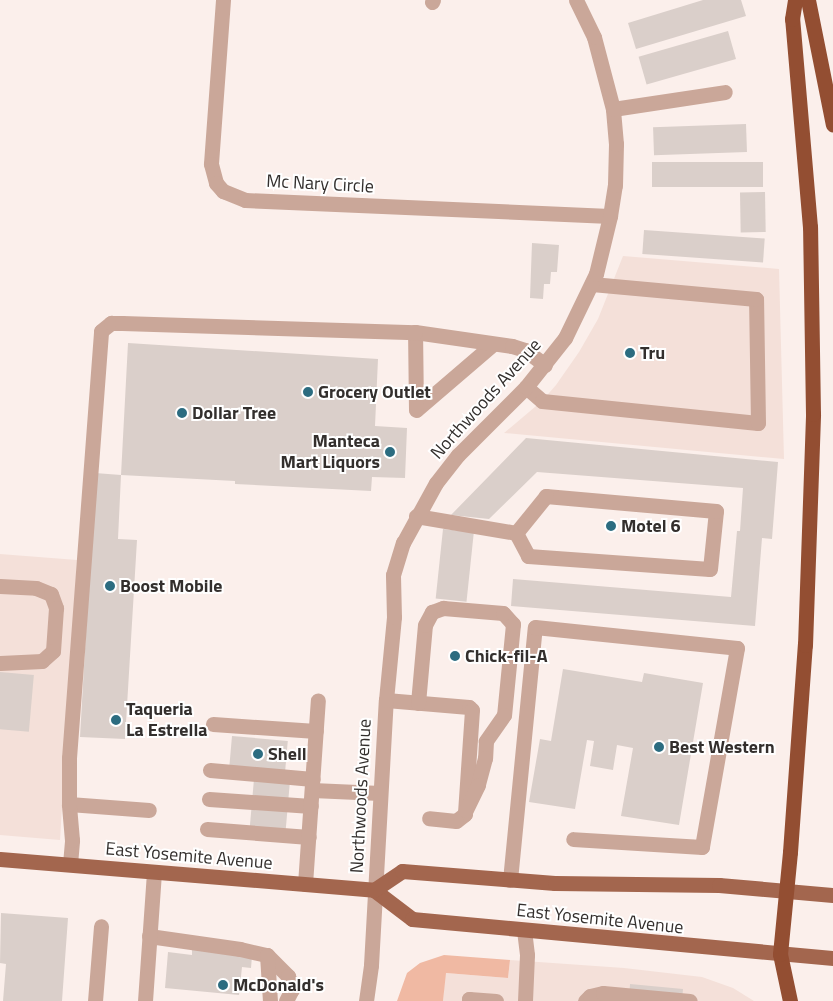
<!DOCTYPE html>
<style>
body{margin:0}
#map{position:relative;width:833px;height:1001px;overflow:hidden;background:#fbefeb;font-family:"Titillium Web",sans-serif}
div>[style]{position:absolute}
.built>*{inset:0;background:#f4e0d9}
.green>*{inset:0;background:#f0b9a3}
.building>*{inset:0;background:#dacfca;transform-origin:0 0}
.minor>*{height:15px;margin:-7.5px;padding:0 7.5px;transform-origin:7.5px;border-radius:7.5px;background:#caa799}
.major>*{height:15px;margin:-7.5px;padding:0 7.5px;transform-origin:7.5px;border-radius:7.5px;background:#a3664e}
.highway>*{height:15px;margin:-7.5px;padding:0 7.5px;transform-origin:7.5px;border-radius:7.5px;background:#934e32}
.dots>*{width:14px;height:14px;translate:-50% -50%;box-sizing:border-box;border:2px solid #fff;border-radius:50%}
span{translate:-50% -50%;white-space:nowrap;text-align:center;line-height:1.15;-webkit-text-stroke:4px #fff;paint-order:stroke}
.street-label{font-size:18px;color:#332f2d}
.poi-label{font-size:18px;color:#332f2d;font-weight:700}
.left{translate:0 -50%;text-align:left}
.right{translate:-100% -50%;text-align:right}
</style>
<div id="map">
<div class="built">
<i style="clip-path:polygon(623px 256px,779px 269px,784px 459px,504px 433px,542px 401px,556px 385px,579px 352px,598px 319px)"></i>
<i style="clip-path:polygon(0 554px,77px 560px,60px 840px,0 835px)"></i>
<i style="clip-path:polygon(510px 960px,624px 968px,702px 977px,733px 988px,754px 1001px,443px 1001px,445px 973px,508px 978px)"></i>
</div>
<div class="green">
<i style="clip-path:polygon(444px 955px,510px 960px,508px 978px,446px 973px,443px 1001px,397px 1001px,407px 973px,420px 963px)"></i>
</div>
<div class="building">
<i style="clip-path:polygon(703px 0,741px 0,746px 16px,636px 49px,628px 23px)"></i>
<i style="left:728px;top:31px;width:29px;height:93px;rotate:74deg"></i>
<i style="left:746px;top:124px;width:28px;height:93px;rotate:88deg"></i>
<i style="left:652px;top:162px;width:111px;height:25px"></i>
<i style="left:765px;top:192px;width:40px;height:25px;rotate:89deg"></i>
<i style="left:644px;top:230px;width:121px;height:24px;rotate:4deg"></i>
<i style="clip-path:polygon(532px 243px,559px 245px,557px 272px,551px 272px,550px 284px,544px 284px,543px 299px,530px 298px)"></i>
<i style="clip-path:polygon(128px 343px,378px 359px,375px 426px,407px 428px,405px 478px,372px 477px,371px 491px,235px 484px,235px 481px,121px 475px)"></i>
<i style="clip-path:polygon(526px 438px,778px 462px,772px 539px,762px 538px,755px 626px,511px 606px,513px 579px,731px 597px,737px 531px,740px 531px,743px 488px,537px 472px,489px 519px,451px 515px)"></i>
<i style="clip-path:polygon(95px 473px,121px 475px,118px 539px,137px 540px,125px 739px,80px 737px)"></i>
<i style="left:443px;top:529px;width:31px;height:70px;rotate:6deg"></i>
<i style="clip-path:polygon(563px 669px,642px 682px,644px 673px,703px 683px,679px 825px,621px 816px,633px 748px,617px 745px,613px 770px,590px 766px,594px 741px,587px 740px,575px 809px,529px 802px,540px 739px,551px 741px)"></i>
<i style="left:0;top:672px;width:34px;height:57px;rotate:5deg"></i>
<i style="left:232px;top:736px;width:56px;height:31px;rotate:5deg"></i>
<i style="left:254px;top:779px;width:36px;height:50px;rotate:5deg"></i>
<i style="clip-path:polygon(1px 913px,68px 918px,62px 1001px,3px 1001px,6px 964px,0 963px)"></i>
<i style="clip-path:polygon(192px 949px,252px 956px,251px 968px,242px 967px,239px 995px,165px 988px,168px 952px,192px 955px)"></i>
<i style="clip-path:polygon(630px 984px,683px 989px,682px 1001px,629px 998px)"></i>
</div>
<div class="minor">
<i style="left:223px;top:0;width:164px;rotate:94.2deg"></i>
<i style="left:211px;top:164px;width:20px;rotate:75deg"></i>
<i style="left:216px;top:183px;width:11px;rotate:49deg"></i>
<i style="left:223px;top:191px;width:24px;rotate:22deg"></i>
<i style="left:245px;top:200px;width:365px;rotate:2.5deg"></i>
<i style="left:432px;top:2px;width:2px;rotate:-63deg"></i>
<i style="left:613px;top:109px;width:113px;rotate:-8.6deg"></i>
<i style="left:493px;top:344px;width:101px;rotate:139.4deg"></i>
<i style="left:416px;top:410px;width:78px;rotate:-90.7deg"></i>
<i style="left:415px;top:332px;width:98px;rotate:8.2deg"></i>
<i style="left:512px;top:346px;width:14px;rotate:17deg"></i>
<i style="left:525px;top:350px;width:25px;rotate:37deg"></i>
<i style="left:526px;top:387px;width:21px;rotate:41deg"></i>
<i style="left:542px;top:401px;width:217px;rotate:5.8deg"></i>
<i style="left:758px;top:423px;width:124px;rotate:-90.9deg"></i>
<i style="left:756px;top:299px;width:165px;rotate:-174.8deg"></i>
<i style="left:416px;top:516px;width:101px;rotate:9.6deg"></i>
<i style="left:516px;top:533px;width:26px;rotate:62deg"></i>
<i style="left:528px;top:556px;width:182px;rotate:4.1deg"></i>
<i style="left:710px;top:569px;width:58px;rotate:-84.1deg"></i>
<i style="left:716px;top:511px;width:171px;rotate:-175deg"></i>
<i style="left:546px;top:496px;width:48px;rotate:129deg"></i>
<i style="left:0;top:586px;width:36px;rotate:3deg"></i>
<i style="left:36px;top:588px;width:16px;rotate:22deg"></i>
<i style="left:51px;top:594px;width:15px;rotate:70deg"></i>
<i style="left:56px;top:608px;width:43px;rotate:94deg"></i>
<i style="left:53px;top:651px;width:15px;rotate:138deg"></i>
<i style="left:42px;top:661px;width:42px;rotate:177.3deg"></i>
<i style="left:386px;top:700px;width:83px;rotate:4.8deg"></i>
<i style="left:469px;top:707px;width:4px;rotate:45deg"></i>
<i style="left:472px;top:710px;width:104px;rotate:93.9deg"></i>
<i style="left:465px;top:814px;width:11px;rotate:142deg"></i>
<i style="left:456px;top:821px;width:27px;rotate:-174deg"></i>
<i style="left:418px;top:703px;width:78px;rotate:-84.9deg"></i>
<i style="left:425px;top:625px;width:15px;rotate:-62deg"></i>
<i style="left:432px;top:612px;width:12px;rotate:-20deg"></i>
<i style="left:443px;top:608px;width:60px;rotate:4.8deg"></i>
<i style="left:503px;top:613px;width:15px;rotate:48deg"></i>
<i style="left:513px;top:624px;width:91px;rotate:95.6deg"></i>
<i style="left:504px;top:715px;width:32px;rotate:125deg"></i>
<i style="left:486px;top:741px;width:17px;rotate:93deg"></i>
<i style="left:485px;top:758px;width:28px;rotate:105deg"></i>
<i style="left:478px;top:785px;width:28px;rotate:116deg"></i>
<i style="left:213px;top:724px;width:103px;rotate:3.9deg"></i>
<i style="left:210px;top:770px;width:103px;rotate:5deg"></i>
<i style="left:312px;top:790px;width:68px;rotate:2.5deg"></i>
<i style="left:209px;top:799px;width:102px;rotate:3.9deg"></i>
<i style="left:69px;top:804px;width:80px;rotate:4.3deg"></i>
<i style="left:207px;top:829px;width:102px;rotate:4.5deg"></i>
<i style="left:70px;top:864px;width:24px;rotate:-85deg"></i>
<i style="left:72px;top:840px;width:36px;rotate:-95deg"></i>
<i style="left:69px;top:804px;width:46px;rotate:-90deg"></i>
<i style="left:69px;top:758px;width:428px;rotate:-85.7deg"></i>
<i style="left:101px;top:331px;width:13px;rotate:-39deg"></i>
<i style="left:111px;top:323px;width:11px"></i>
<i style="left:122px;top:323px;width:293px;rotate:1.8deg"></i>
<i style="left:510px;top:880px;width:254px;rotate:-84.4deg"></i>
<i style="left:535px;top:627px;width:203px;rotate:5.9deg"></i>
<i style="left:737px;top:648px;width:202px;rotate:100deg"></i>
<i style="left:702px;top:847px;width:129px;rotate:-176.5deg"></i>
<i style="left:305px;top:884px;width:184px;rotate:-86deg"></i>
<i style="left:524px;top:930px;width:25px;rotate:83deg"></i>
<i style="left:527px;top:955px;width:46px;rotate:92.5deg"></i>
<i style="left:149px;top:936px;width:92px;rotate:8.1deg"></i>
<i style="left:240px;top:949px;width:28px;rotate:13deg"></i>
<i style="left:267px;top:955px;width:30px;rotate:45deg"></i>
<i style="left:288px;top:976px;width:14px;rotate:73deg"></i>
<i style="left:292px;top:989px;width:13px;rotate:117deg"></i>
<i style="left:267px;top:955px;width:46px;rotate:86.3deg"></i>
<i style="left:95px;top:1001px;width:75px;rotate:-85.4deg"></i>
<i style="left:145px;top:1001px;width:129px;rotate:-86deg"></i>
<i style="left:366px;top:1001px;width:36px;rotate:-82deg"></i>
<i style="left:371px;top:965px;width:265px;rotate:-86.8deg"></i>
<i style="left:386px;top:700px;width:83px;rotate:-84.5deg"></i>
<i style="left:394px;top:617px;width:42px;rotate:-91.4deg"></i>
<i style="left:393px;top:575px;width:34px;rotate:-73deg"></i>
<i style="left:403px;top:543px;width:68px;rotate:-61.2deg"></i>
<i style="left:436px;top:483px;width:36px;rotate:-52deg"></i>
<i style="left:458px;top:455px;width:96px;rotate:-45deg"></i>
<i style="left:526px;top:387px;width:63px;rotate:-51.5deg"></i>
<i style="left:565px;top:338px;width:71px;rotate:-64.2deg"></i>
<i style="left:596px;top:274px;width:60px;rotate:-76.4deg"></i>
<i style="left:610px;top:216px;width:31px;rotate:-81deg"></i>
<i style="left:615px;top:185px;width:41px;rotate:-88.6deg"></i>
<i style="left:616px;top:144px;width:35px;rotate:-95deg"></i>
<i style="left:613px;top:109px;width:74px;rotate:-104.8deg"></i>
<i style="left:594px;top:37px;width:41px;rotate:-115.9deg"></i>
<i style="left:469px;top:1001px;width:2px;rotate:-90deg"></i>
<i style="left:469px;top:999px;width:27px;rotate:4deg"></i>
<i style="left:585px;top:1001px;width:7px;rotate:-45deg"></i>
<i style="left:590px;top:996px;width:13px;rotate:-13deg"></i>
<i style="left:603px;top:993px;width:87px;rotate:5.3deg"></i>
</div>
<div class="major">
<i style="left:0;top:859px;width:375px;rotate:4.7deg"></i>
<i style="left:374px;top:890px;width:48px;rotate:37.3deg"></i>
<i style="left:412px;top:919px;width:423px;rotate:5.3deg"></i>
<i style="left:374px;top:890px;width:34px;rotate:-34deg"></i>
<i style="left:402px;top:871px;width:153px;rotate:4.5deg"></i>
<i style="left:555px;top:883px;width:164px;rotate:0.7deg"></i>
<i style="left:719px;top:885px;width:114px;rotate:5deg"></i>
</div>
<div class="highway">
<i style="left:808px;top:0;width:127px;rotate:78.7deg"></i>
<i style="left:790px;top:1001px;width:48px;rotate:-102deg"></i>
<i style="left:780px;top:954px;width:102px;rotate:-84.4deg"></i>
<i style="left:790px;top:852px;width:208px;rotate:-85.9deg"></i>
<i style="left:805px;top:645px;width:231px;rotate:-88deg"></i>
<i style="left:813px;top:414px;width:187px;rotate:-90.9deg"></i>
<i style="left:810px;top:227px;width:209px;rotate:-94.9deg"></i>
<i style="left:792px;top:19px;width:19px;rotate:-81deg"></i>
</div>
<div class="dots">
<i style="left:630px;top:353px;background:#2c6c80"></i>
<i style="left:308px;top:392px;background:#2c6c80"></i>
<i style="left:182px;top:413px;background:#2c6c80"></i>
<i style="left:390px;top:452px;background:#2c6c80"></i>
<i style="left:611px;top:526px;background:#2c6c80"></i>
<i style="left:110px;top:586px;background:#2c6c80"></i>
<i style="left:455px;top:656px;background:#2c6c80"></i>
<i style="left:116px;top:720px;background:#2c6c80"></i>
<i style="left:659px;top:747px;background:#2c6c80"></i>
<i style="left:258px;top:754px;background:#2c6c80"></i>
<i style="left:223px;top:985px;background:#2c6c80"></i>
</div>
<div class="street-label">
<span style="left:320px;top:184px;rotate:3deg">Mc Nary Circle</span>
<span style="left:486px;top:399px;rotate:-48deg">Northwoods Avenue</span>
<span style="left:361px;top:796px;rotate:-87deg">Northwoods Avenue</span>
<span style="left:189px;top:856px;rotate:5deg">East Yosemite Avenue</span>
<span style="left:600px;top:919px;rotate:6deg">East Yosemite Avenue</span>
</div>
<div class="poi-label">
<span class="left" style="left:640px;top:353px">Tru</span>
<span class="left" style="left:318px;top:392px">Grocery Outlet</span>
<span class="left" style="left:192px;top:413px">Dollar Tree</span>
<span class="right" style="left:380px;top:452px">Manteca<br>Mart Liquors</span>
<span class="left" style="left:621px;top:526px">Motel 6</span>
<span class="left" style="left:120px;top:586px">Boost Mobile</span>
<span class="left" style="left:465px;top:656px">Chick-fil-A</span>
<span class="left" style="left:126px;top:720px">Taqueria<br>La Estrella</span>
<span class="left" style="left:669px;top:747px">Best Western</span>
<span class="left" style="left:268px;top:754px">Shell</span>
<span class="left" style="left:233px;top:985px">McDonald's</span>
</div>
</div>
